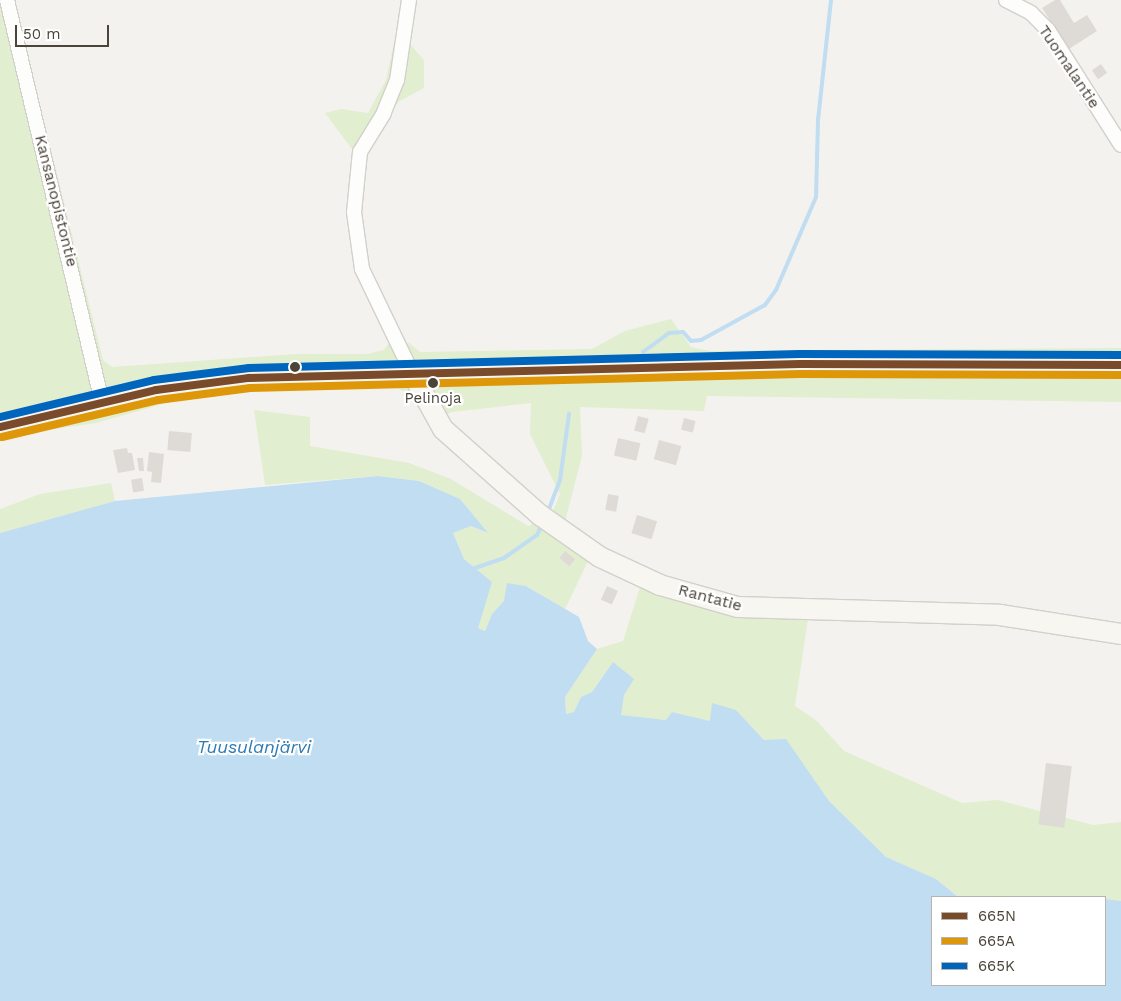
<!DOCTYPE html>
<meta charset="utf-8">
<style>
body{margin:0}
#map{position:relative;width:1121px;height:1001px;overflow:hidden;background:#f4f2ee;font-family:"Work Sans",sans-serif}
div>[style]{position:absolute}
.green>*{inset:0;background:#e1eecf}
.water>*{inset:0;background:#c0ddf1}
.stream>*{height:4px;margin:-2px;padding:0 2px;transform-origin:2px;border-radius:2px;background:#c0ddf1}
.building>*{inset:0;background:#dedbd6;transform-origin:0 0}
.roads{filter:drop-shadow(1px 0 #d2d0cb) drop-shadow(-1px 0 #d2d0cb) drop-shadow(0 1px #d2d0cb) drop-shadow(0 -1px #d2d0cb)}
.street>*{height:14px;margin:-7px;padding:0 7px;transform-origin:7px;border-radius:7px;background:#fdfdfc}
.secondary>*{height:20px;margin:-10px;padding:0 10px;transform-origin:10px;border-radius:10px;background:#f7f6f1}
.bus-1>*{height:8px;margin:-4px;padding:0 4px;transform-origin:4px;border-radius:4px;background:#7a4b2a}
.bus-2>*{height:8px;margin:-4px;padding:0 4px;transform-origin:4px;border-radius:4px;background:#dd9709}
.bus-3>*{height:8px;margin:-4px;padding:0 4px;transform-origin:4px;border-radius:4px;background:#0065bd}
.dots>*{width:14px;height:14px;translate:-50% -50%;box-sizing:border-box;border:2px solid #fff;border-radius:50%}
span{translate:-50% -50%;white-space:nowrap;text-align:center;line-height:1.15;-webkit-text-stroke:4.5px #fff;paint-order:stroke}
.bus-label{font-size:15px;color:#4b4439}
.street-label{font-size:16px;color:#4b4439}
.water-label{font-size:18px;color:#2e7ab2;font-style:italic}
.legend{position:absolute;left:931px;top:896px;width:175px;height:90px;box-sizing:border-box;background:#fff;border:1px solid #b7b4b0;margin:0;padding:6px 9px;list-style:none;font-size:15px;color:#4b4439}
.legend li{display:flex;align-items:center;gap:10px;height:25px}
.legend b{width:25px;border:1px solid #b7b4b0}
.scale{position:absolute;left:15px;top:25px;width:94px;height:22px;box-sizing:border-box;border:2px solid #4b4439;border-top:0;padding-left:6px;font-size:15px;line-height:18px;white-space:nowrap;color:#4b4439;-webkit-text-stroke:4px #fff;paint-order:stroke}
</style>
<div id="map">
<div class="green">
<i style="clip-path:polygon(0 0,14px 0,103px 360px,112px 367px,295px 354px,367px 354px,384px 350px,388px 344px,409px 343px,420px 352px,592px 349px,625px 331px,671px 319px,691px 347px,710px 351px,1121px 348px,1121px 402px,707px 396px,704px 411px,580px 407px,582px 456px,563px 529px,595px 547px,565px 609px,527px 586px,492px 614px,485px 631px,478px 628px,478px 621px,492px 582px,464px 559px,453px 533px,471px 526px,487px 533px,460px 499px,419px 481px,378px 476px,265px 485px,254px 410px,310px 417px,310px 446px,409px 463px,451px 479px,528px 526px,551px 516px,560px 494px,530px 434px,531px 403px,452px 412px,429px 422px,414px 397px,392px 385px,253px 389px,176px 395px,170px 402px,96px 423px,0 437px)"></i>
<i style="clip-path:polygon(394px 43px,410px 44px,424px 60px,424px 88px,398px 102px,375px 141px,351px 148px,325px 113px,341px 109px,368px 113px,386px 80px)"></i>
<i style="clip-path:polygon(111px 483px,115px 501px,0 533px,0 509px,40px 494px)"></i>
<i style="clip-path:polygon(641px 584px,744px 613px,808px 619px,795px 706px,817px 721px,844px 751px,962px 803px,998px 800px,1093px 825px,1121px 822px,1121px 901px,1078px 896px,958px 897px,936px 879px,886px 857px,829px 801px,786px 740px,764px 740px,736px 710px,710px 721px,672px 712px,666px 720px,620px 715px,624px 695px,613px 662px,592px 692px,581px 697px,574px 712px,566px 714px,565px 697px,597px 649px,623px 641px)"></i>
</div>
<div class="water">
<i style="clip-path:polygon(378px 476px,419px 481px,460px 499px,488px 533px,471px 526px,453px 533px,464px 559px,492px 582px,478px 628px,485px 631px,492px 614px,504px 601px,507px 583px,526px 586px,579px 617px,588px 641px,597px 649px,565px 697px,566px 714px,574px 712px,581px 697px,592px 692px,613px 662px,634px 679px,624px 695px,621px 715px,666px 720px,672px 712px,710px 721px,712px 703px,736px 710px,764px 740px,786px 739px,829px 801px,886px 857px,936px 879px,958px 897px,932px 897px,932px 985px,1105px 985px,1105px 899px,1121px 901px,1121px 1001px,0 1001px,0 533px,115px 501px)"></i>
</div>
<div class="stream">
<i style="left:643px;top:352px;width:32px;rotate:-36deg"></i>
<i style="left:669px;top:333px;width:14px;rotate:-4deg"></i>
<i style="left:683px;top:332px;width:12px;rotate:48deg"></i>
<i style="left:691px;top:341px;width:10px;rotate:-6deg"></i>
<i style="left:701px;top:340px;width:73px;rotate:-28.7deg"></i>
<i style="left:765px;top:305px;width:19px;rotate:-54deg"></i>
<i style="left:776px;top:290px;width:101px;rotate:-66.7deg"></i>
<i style="left:816px;top:197px;width:77px;rotate:-88.5deg"></i>
<i style="left:818px;top:120px;width:121px;rotate:-83.8deg"></i>
<i style="left:547px;top:514px;width:36px;rotate:-69deg"></i>
<i style="left:560px;top:480px;width:67px;rotate:-82.2deg"></i>
<i style="left:475px;top:568px;width:31px;rotate:-19deg"></i>
<i style="left:504px;top:558px;width:40px;rotate:-34.9deg"></i>
<i style="left:537px;top:535px;width:12px;rotate:-66deg"></i>
</div>
<div class="building">
<i style="clip-path:polygon(1055px 0,1060px 0,1074px 23px,1087px 15px,1097px 31px,1069px 49px,1042px 8px)"></i>
<i style="left:1101px;top:64px;width:11px;height:11px;rotate:56deg"></i>
<i style="left:638px;top:416px;width:11px;height:15px;rotate:15deg"></i>
<i style="left:684px;top:418px;width:12px;height:12px;rotate:14deg"></i>
<i style="left:169px;top:431px;width:23px;height:19px;rotate:5deg"></i>
<i style="left:618px;top:438px;width:23px;height:18px;rotate:13deg"></i>
<i style="left:659px;top:440px;width:23px;height:20px;rotate:15deg"></i>
<i style="clip-path:polygon(127px 448px,128px 453px,132px 453px,135px 470px,118px 473px,113px 450px)"></i>
<i style="clip-path:polygon(149px 452px,164px 454px,161px 483px,151px 482px,152px 472px,147px 471px)"></i>
<i style="clip-path:polygon(137px 458px,143px 458px,144px 471px,139px 471px)"></i>
<i style="left:142px;top:478px;width:13px;height:11px;rotate:81deg"></i>
<i style="left:608px;top:494px;width:11px;height:16px;rotate:10deg"></i>
<i style="left:637px;top:515px;width:21px;height:19px;rotate:17deg"></i>
<i style="left:565px;top:551px;width:13px;height:9px;rotate:39deg"></i>
<i style="left:607px;top:586px;width:12px;height:15px;rotate:24deg"></i>
<i style="left:1046px;top:763px;width:26px;height:62px;rotate:7deg"></i>
</div>
<div class="roads">
<div class="street">
<i style="left:7px;top:0;width:413px;rotate:76.7deg"></i>
<i style="left:409px;top:0;width:81px;rotate:98.5deg"></i>
<i style="left:397px;top:80px;width:35px;rotate:112deg"></i>
<i style="left:384px;top:113px;width:46px;rotate:121.6deg"></i>
<i style="left:360px;top:152px;width:60px;rotate:95.7deg"></i>
<i style="left:354px;top:212px;width:58px;rotate:82deg"></i>
<i style="left:362px;top:269px;width:115px;rotate:64.3deg"></i>
<i style="left:1006px;top:0;width:28px;rotate:27deg"></i>
<i style="left:1031px;top:13px;width:24px;rotate:45deg"></i>
<i style="left:1048px;top:30px;width:136px;rotate:57.6deg"></i>
</div>
<div class="secondary">
<i style="left:412px;top:373px;width:64px;rotate:61deg"></i>
<i style="left:443px;top:429px;width:130px;rotate:41.6deg"></i>
<i style="left:540px;top:515px;width:73px;rotate:35deg"></i>
<i style="left:600px;top:557px;width:66px;rotate:25deg"></i>
<i style="left:660px;top:585px;width:81px;rotate:15.8deg"></i>
<i style="left:738px;top:607px;width:262px;rotate:1.7deg"></i>
<i style="left:1000px;top:615px;width:122px;rotate:8.9deg"></i>
<i style="left:0;top:427px;width:160px;rotate:-13.3deg"></i>
<i style="left:156px;top:390px;width:94px;rotate:-7.4deg"></i>
<i style="left:249px;top:378px;width:551px;rotate:-1.46deg"></i>
<i style="left:800px;top:364px;width:321px;rotate:0.2deg"></i>
</div>
</div>
<div class="bus-1">
<i style="left:0;top:427px;width:160px;rotate:-13.3deg"></i>
<i style="left:156px;top:390px;width:94px;rotate:-7.4deg"></i>
<i style="left:249px;top:378px;width:551px;rotate:-1.46deg"></i>
<i style="left:800px;top:364px;width:321px;rotate:0.2deg"></i>
</div>
<div class="bus-2">
<i style="left:2px;top:437px;width:160px;rotate:-13.3deg"></i>
<i style="left:158px;top:400px;width:93px;rotate:-7.4deg"></i>
<i style="left:250px;top:388px;width:550px;rotate:-1.46deg"></i>
<i style="left:800px;top:374px;width:321px;rotate:0.2deg"></i>
</div>
<div class="bus-3">
<i style="left:0;top:417px;width:158px;rotate:-13.5deg"></i>
<i style="left:154px;top:380px;width:96px;rotate:-7.2deg"></i>
<i style="left:249px;top:368px;width:551px;rotate:-1.46deg"></i>
<i style="left:800px;top:354px;width:321px;rotate:0.2deg"></i>
</div>
<div class="dots">
<i style="left:295px;top:367px;background:#4b4439"></i>
<i style="left:433px;top:383px;background:#4b4439"></i>
</div>
<div class="bus-label">
<span style="left:433px;top:399px">Pelinoja</span>
</div>
<div class="street-label">
<span style="left:1069px;top:67px;rotate:56deg">Tuomalantie</span>
<span style="left:56px;top:201px;rotate:76deg">Kansanopistontie</span>
<span style="left:710px;top:598px;rotate:15deg">Rantatie</span>
</div>
<div class="water-label">
<span style="left:254px;top:747px">Tuusulanjärvi</span>
</div>
<ul class="legend">
<li><b style="height:6px;background:#7a4b2a"></b>665N</li>
<li><b style="height:6px;background:#dd9709"></b>665A</li>
<li><b style="height:6px;background:#0065bd"></b>665K</li>
</ul>
<div class="scale">50 m</div>
</div>
